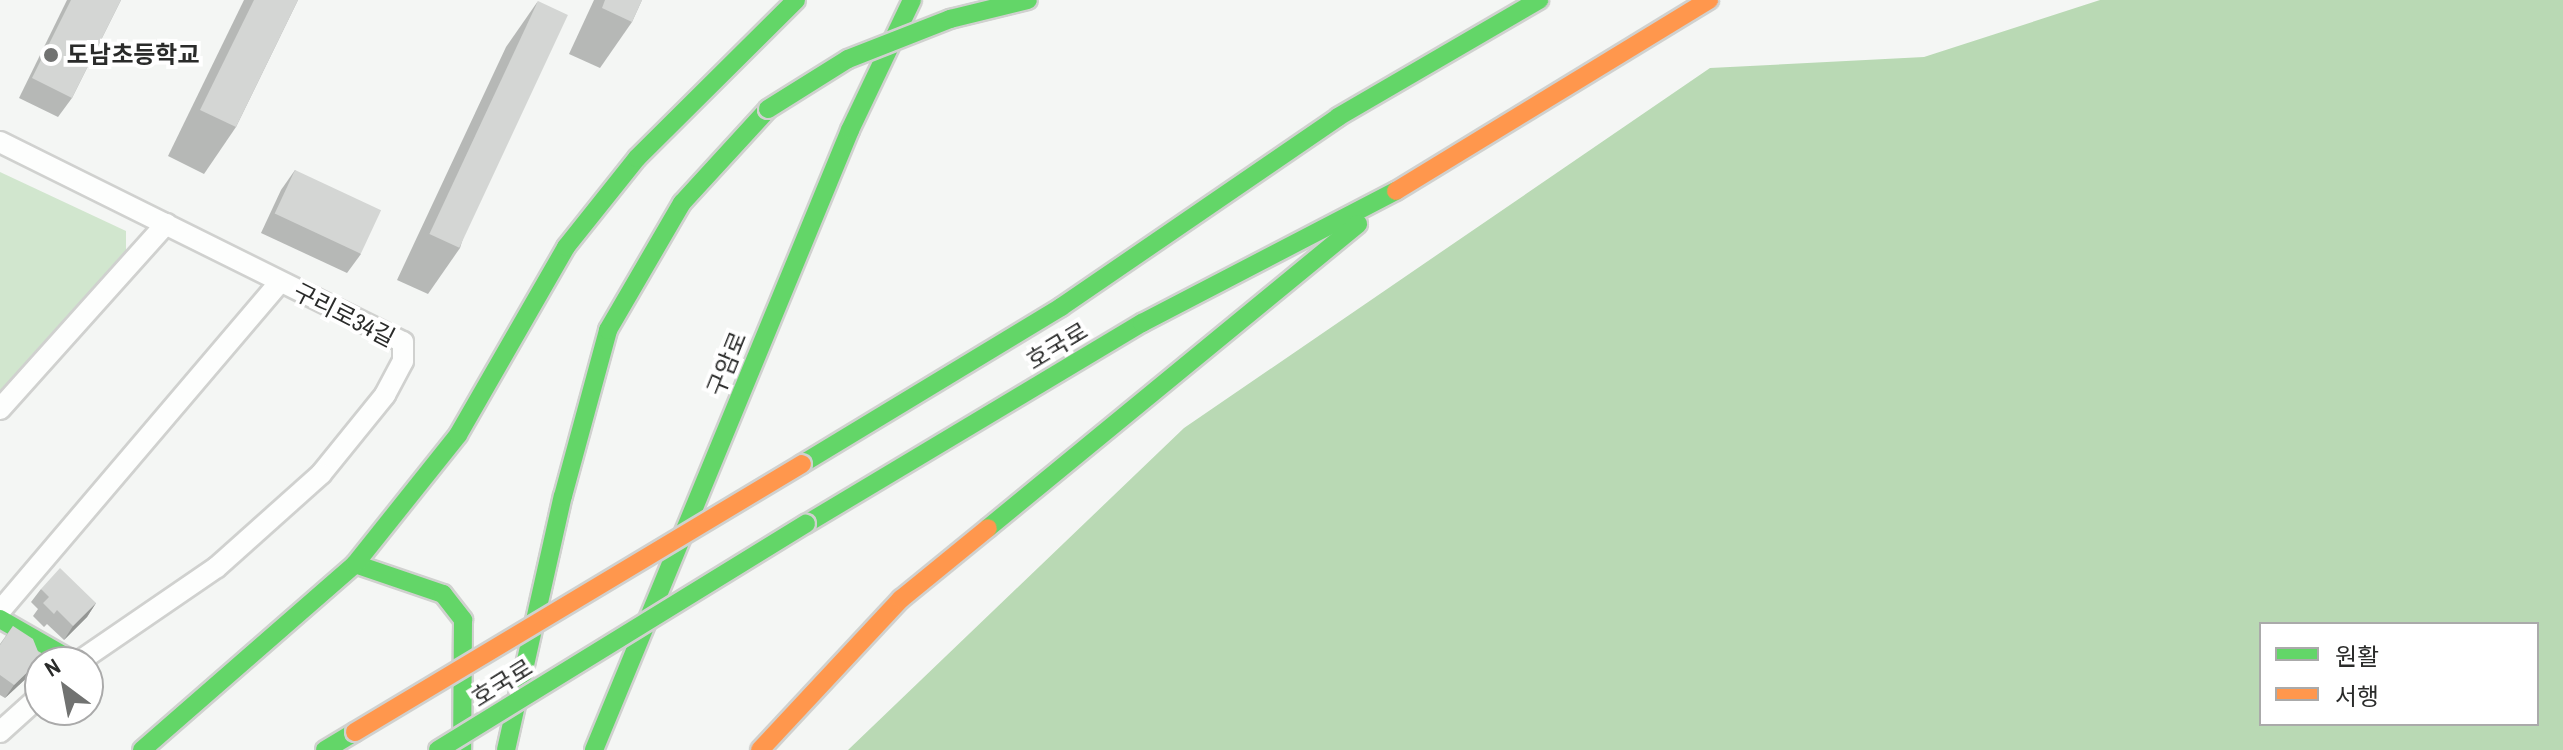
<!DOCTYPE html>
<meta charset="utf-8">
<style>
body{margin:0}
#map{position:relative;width:2563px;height:750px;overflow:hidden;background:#f4f6f4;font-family:"Archivo Narrow","Noto Sans KR",sans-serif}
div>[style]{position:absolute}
.green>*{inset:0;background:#d1e6ce}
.forest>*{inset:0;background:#b9d9b4}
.roads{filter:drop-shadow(2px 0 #d0d1cf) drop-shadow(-2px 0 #d0d1cf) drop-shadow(0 2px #d0d1cf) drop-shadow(0 -2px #d0d1cf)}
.street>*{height:20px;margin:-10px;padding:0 10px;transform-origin:10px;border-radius:10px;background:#fdfefd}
.fast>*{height:18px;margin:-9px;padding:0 9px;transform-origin:9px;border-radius:9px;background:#63d668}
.slow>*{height:18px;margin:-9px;padding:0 9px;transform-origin:9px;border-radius:9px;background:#ff974d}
.bridges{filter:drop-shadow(2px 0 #d0d1cf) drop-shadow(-2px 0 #d0d1cf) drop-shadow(0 2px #d0d1cf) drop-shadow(0 -2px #d0d1cf)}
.fast-bridge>*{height:18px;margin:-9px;padding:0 9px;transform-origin:9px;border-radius:9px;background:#63d668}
.slow-bridge>*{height:18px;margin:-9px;padding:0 9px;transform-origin:9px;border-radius:9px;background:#ff974d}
.wall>*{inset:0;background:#b6b8b6}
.shaded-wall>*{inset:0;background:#949694}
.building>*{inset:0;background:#d4d6d4;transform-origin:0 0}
.dots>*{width:22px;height:22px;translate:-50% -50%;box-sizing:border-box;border:4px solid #fff;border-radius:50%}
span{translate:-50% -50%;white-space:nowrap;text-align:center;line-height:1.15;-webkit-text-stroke:8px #fff;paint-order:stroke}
.poi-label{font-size:24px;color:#2a2b2a;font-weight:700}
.left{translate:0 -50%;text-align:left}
.street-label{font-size:24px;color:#2a2b2a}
.legend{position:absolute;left:2259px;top:622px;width:280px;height:104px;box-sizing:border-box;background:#fff;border:2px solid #aaa;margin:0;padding:10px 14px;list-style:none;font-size:24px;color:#2a2b2a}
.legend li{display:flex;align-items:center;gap:16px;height:40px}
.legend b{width:40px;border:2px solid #aaa}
.north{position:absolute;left:24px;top:646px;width:80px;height:80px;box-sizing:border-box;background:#fff;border:2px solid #aaa;border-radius:50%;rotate:328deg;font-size:22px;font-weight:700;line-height:32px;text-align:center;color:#2a2b2a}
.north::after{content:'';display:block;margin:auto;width:28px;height:36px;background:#717271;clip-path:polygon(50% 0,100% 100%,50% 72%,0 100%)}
</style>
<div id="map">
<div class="green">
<i style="clip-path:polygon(0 172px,126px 231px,126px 251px,0 391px)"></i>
</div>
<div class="forest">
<i style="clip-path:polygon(evenodd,2100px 0,2563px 0,2563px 750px,848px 750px,1184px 428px,1710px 68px,1924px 57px,2100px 0,2261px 624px,2537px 624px,2537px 724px,2261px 724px,2261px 624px)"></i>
</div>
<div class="roads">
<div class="street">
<i style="left:0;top:142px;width:450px;rotate:26.4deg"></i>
<i style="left:403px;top:342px;width:19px;rotate:90deg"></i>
<i style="left:403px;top:361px;width:38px;rotate:118deg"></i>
<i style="left:385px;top:395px;width:102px;rotate:129deg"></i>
<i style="left:321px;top:474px;width:140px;rotate:138.2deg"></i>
<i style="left:217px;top:567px;width:168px;rotate:145.6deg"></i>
<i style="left:0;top:409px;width:249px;rotate:-48.1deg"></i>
<i style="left:0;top:611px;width:432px;rotate:-49.6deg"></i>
<i style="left:0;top:732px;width:54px;rotate:-42deg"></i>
</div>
<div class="fast">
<i style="left:802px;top:464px;width:303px;rotate:-31.2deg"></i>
<i style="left:1061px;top:307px;width:336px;rotate:-34.4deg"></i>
<i style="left:1338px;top:117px;width:233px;rotate:-30.2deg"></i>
<i style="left:806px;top:524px;width:392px;rotate:-30.9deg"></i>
<i style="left:1142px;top:323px;width:286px;rotate:-27.5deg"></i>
<i style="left:988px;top:528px;width:479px;rotate:-39.4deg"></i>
<i style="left:355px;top:564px;width:93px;rotate:18.8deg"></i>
<i style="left:443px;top:594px;width:33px;rotate:52deg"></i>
<i style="left:463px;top:620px;width:130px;rotate:90.4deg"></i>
<i style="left:0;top:619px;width:86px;rotate:29.8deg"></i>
<i style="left:142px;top:750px;width:283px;rotate:-41.1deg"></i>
<i style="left:355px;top:564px;width:165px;rotate:-51.4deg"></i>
<i style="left:458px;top:435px;width:217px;rotate:-60.1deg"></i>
<i style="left:566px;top:247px;width:114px;rotate:-51.4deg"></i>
<i style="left:637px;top:158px;width:224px;rotate:-44.8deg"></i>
<i style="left:325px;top:750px;width:35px;rotate:-31deg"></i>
<i style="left:506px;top:750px;width:260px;rotate:-77.4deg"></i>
<i style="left:563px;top:496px;width:172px;rotate:-74.8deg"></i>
<i style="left:608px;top:330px;width:147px;rotate:-59.8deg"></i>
<i style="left:682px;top:203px;width:127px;rotate:-47.5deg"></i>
<i style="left:594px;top:750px;width:671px;rotate:-67.56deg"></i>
<i style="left:850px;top:130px;width:144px;rotate:-64.5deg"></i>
</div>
<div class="slow">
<i style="left:1396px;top:191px;width:367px;rotate:-31.4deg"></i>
<i style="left:760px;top:750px;width:207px;rotate:-47deg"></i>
<i style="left:901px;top:599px;width:112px;rotate:-39.2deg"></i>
</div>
</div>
<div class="bridges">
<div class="fast-bridge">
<i style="left:768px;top:109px;width:94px;rotate:-32deg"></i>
<i style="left:848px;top:59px;width:110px;rotate:-21.4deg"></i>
<i style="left:950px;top:19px;width:80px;rotate:-13.7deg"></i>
<i style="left:438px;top:750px;width:432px;rotate:-31.6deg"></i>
</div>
<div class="slow-bridge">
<i style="left:355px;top:732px;width:521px;rotate:-30.94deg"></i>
</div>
</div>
<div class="wall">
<i style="clip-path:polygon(67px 0,121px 0,72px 98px,58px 117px,19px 98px)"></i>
<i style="clip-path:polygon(244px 0,298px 0,236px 127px,204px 174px,168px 156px)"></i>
<i style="clip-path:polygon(594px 0,642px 0,632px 22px,600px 68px,569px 54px)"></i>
<i style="clip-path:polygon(538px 1px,460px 248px,428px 294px,397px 280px,506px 47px)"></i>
<i style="clip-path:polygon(295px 170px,361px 254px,347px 273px,261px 233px,281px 190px)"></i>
<i style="clip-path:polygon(41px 589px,96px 603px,87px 617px,64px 640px,47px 624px,44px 627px,33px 616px,38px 609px,31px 602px)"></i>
<i style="clip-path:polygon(13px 626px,32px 673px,5px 698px,0 695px,0 644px)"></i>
</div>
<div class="shaded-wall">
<i style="clip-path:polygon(96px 603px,87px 617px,64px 640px,73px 626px)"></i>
<i style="clip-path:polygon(41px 659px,32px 673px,5px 698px,14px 685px)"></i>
</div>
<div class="building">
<i style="clip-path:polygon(71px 0,121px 0,72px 98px,32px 78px)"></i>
<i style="clip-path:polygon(254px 0,298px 0,236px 127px,200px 110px)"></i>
<i style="clip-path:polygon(605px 0,642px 0,632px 22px,602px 8px)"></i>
<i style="left:538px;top:1px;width:33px;height:257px;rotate:25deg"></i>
<i style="left:295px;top:170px;width:95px;height:48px;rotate:25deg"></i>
<i style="clip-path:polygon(60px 568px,96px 603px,73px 626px,57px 610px,54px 614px,43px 603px,49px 597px,41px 589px)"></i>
<i style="clip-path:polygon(13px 626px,33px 639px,41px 659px,14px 685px,0 675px,0 645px)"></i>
</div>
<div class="dots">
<i style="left:51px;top:55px;background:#717271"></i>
</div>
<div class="poi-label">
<span class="left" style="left:67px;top:55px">도남초등학교</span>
</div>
<div class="street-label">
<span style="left:344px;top:315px;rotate:27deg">구리로34길</span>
<span style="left:1057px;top:346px;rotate:-31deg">호국로</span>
<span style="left:727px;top:364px;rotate:-68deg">구암로</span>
<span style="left:502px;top:683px;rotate:-32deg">호국로</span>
</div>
<ul class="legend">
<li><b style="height:10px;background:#63d668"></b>원활</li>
<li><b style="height:10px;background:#ff974d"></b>서행</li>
</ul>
<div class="north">N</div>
</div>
